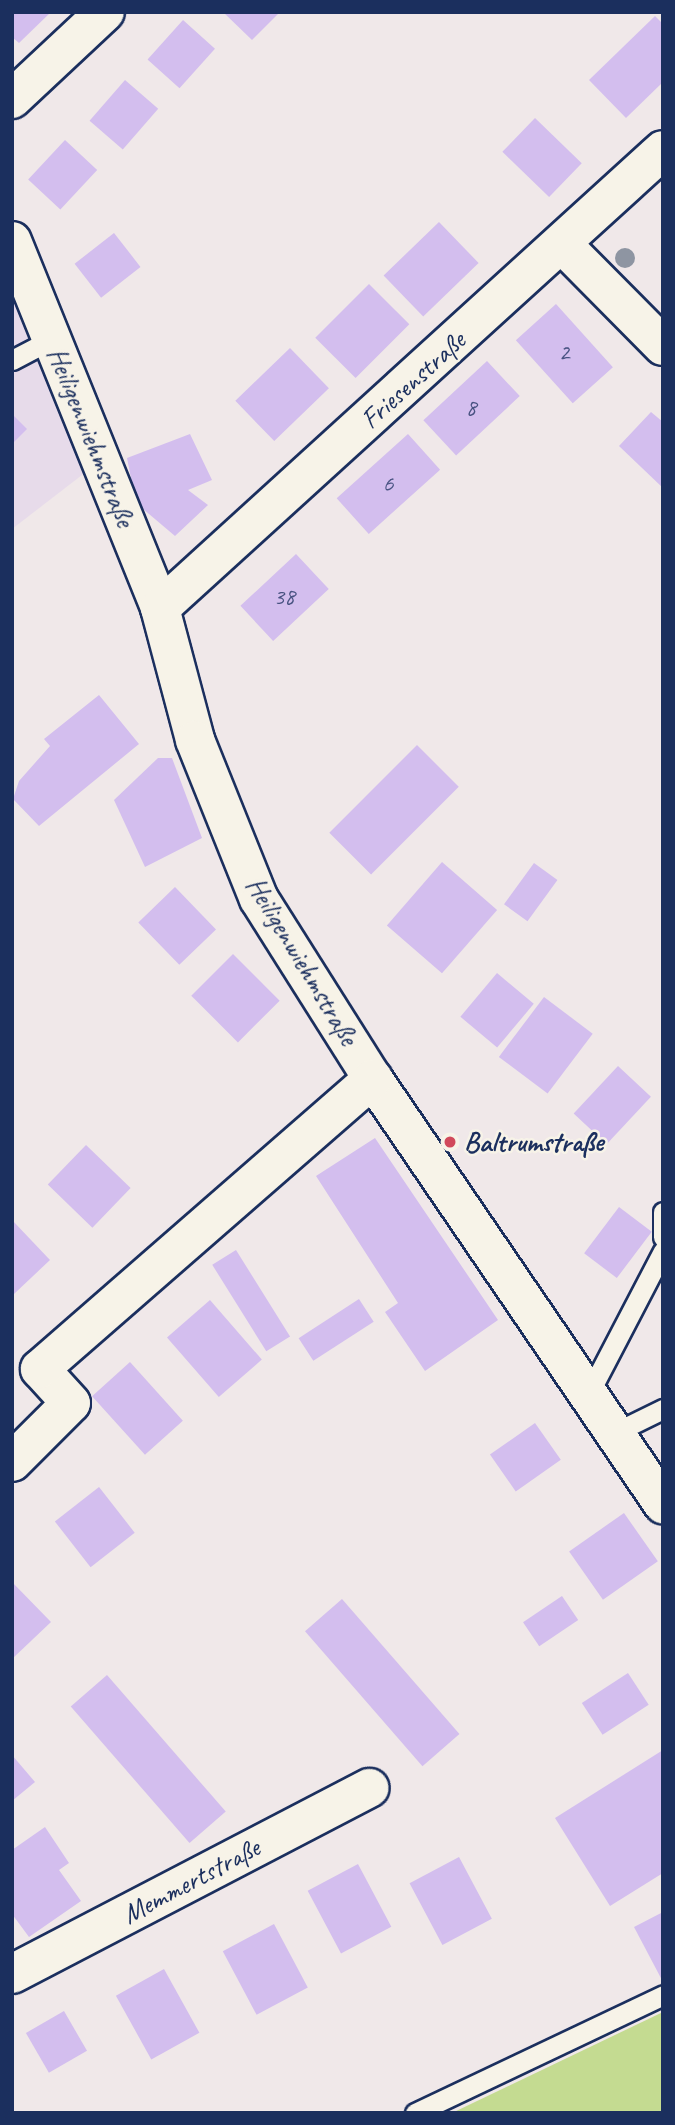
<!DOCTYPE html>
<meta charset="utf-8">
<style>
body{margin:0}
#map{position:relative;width:675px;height:2125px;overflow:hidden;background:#f0e8e9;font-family:Caveat,sans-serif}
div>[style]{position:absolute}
.built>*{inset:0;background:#e7dbea}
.green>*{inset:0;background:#c4db91}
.building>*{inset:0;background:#d3beee;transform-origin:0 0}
.roads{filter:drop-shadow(2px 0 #1b2f5e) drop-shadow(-2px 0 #1b2f5e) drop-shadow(0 2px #1b2f5e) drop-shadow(0 -2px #1b2f5e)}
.lane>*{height:19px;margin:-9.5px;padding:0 9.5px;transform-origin:9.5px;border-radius:9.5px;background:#f7f3e8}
.street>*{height:38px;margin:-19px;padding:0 19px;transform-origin:19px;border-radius:19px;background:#f7f3e8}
.trees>*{width:20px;height:20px;margin:-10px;border-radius:50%;background:#8e95a2}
.dots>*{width:19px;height:19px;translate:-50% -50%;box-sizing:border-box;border:4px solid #f7f3e8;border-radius:50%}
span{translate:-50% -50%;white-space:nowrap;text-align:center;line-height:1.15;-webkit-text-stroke:5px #f7f3e8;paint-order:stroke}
.number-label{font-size:24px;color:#495382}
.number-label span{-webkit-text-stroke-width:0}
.street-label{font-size:28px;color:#1b2f5e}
.poi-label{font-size:28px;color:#1b2f5e;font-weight:700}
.left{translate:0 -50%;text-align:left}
.frame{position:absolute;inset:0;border:14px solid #1b2f5e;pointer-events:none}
</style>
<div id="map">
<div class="built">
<i style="clip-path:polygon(12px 276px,95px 465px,12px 529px)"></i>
</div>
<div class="green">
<i style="clip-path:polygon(663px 2012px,663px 2113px,452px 2113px)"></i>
</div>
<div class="building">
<i style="clip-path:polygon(12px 12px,51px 12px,19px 43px,12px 37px)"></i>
<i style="clip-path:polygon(223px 12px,280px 12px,252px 40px)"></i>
<i style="clip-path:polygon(655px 16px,663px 24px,663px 82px,626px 118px,589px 80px)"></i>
<i style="left:183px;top:20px;width:43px;height:53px;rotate:42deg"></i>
<i style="left:125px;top:80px;width:44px;height:54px;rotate:41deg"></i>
<i style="left:535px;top:118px;width:65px;height:47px;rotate:44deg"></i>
<i style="left:65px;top:140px;width:44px;height:54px;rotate:43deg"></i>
<i style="left:439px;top:222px;width:57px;height:77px;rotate:46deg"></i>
<i style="left:114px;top:233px;width:43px;height:50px;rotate:52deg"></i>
<i style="left:369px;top:284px;width:57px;height:76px;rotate:45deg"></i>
<i style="left:556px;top:304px;width:85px;height:54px;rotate:48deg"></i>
<i style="left:290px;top:348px;width:56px;height:76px;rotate:46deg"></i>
<i style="left:487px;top:361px;width:48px;height:87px;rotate:47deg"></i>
<i style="clip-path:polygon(651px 412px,663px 422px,663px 488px,619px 446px)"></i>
<i style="clip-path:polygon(12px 414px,27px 429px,12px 444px)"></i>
<i style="clip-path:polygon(190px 434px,212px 480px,188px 490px,208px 505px,175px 536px,136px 503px,127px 458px)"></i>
<i style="left:408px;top:434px;width:48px;height:96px;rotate:48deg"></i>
<i style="left:296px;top:554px;width:48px;height:76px;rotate:47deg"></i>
<i style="clip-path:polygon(99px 695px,139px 744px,39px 826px,13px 799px,19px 781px,50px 746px,44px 739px)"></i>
<i style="left:417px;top:745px;width:59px;height:124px;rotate:45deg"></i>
<i style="clip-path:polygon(158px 758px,172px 758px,202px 838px,145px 867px,114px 800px)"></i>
<i style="left:442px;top:862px;width:73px;height:84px;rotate:41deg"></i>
<i style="left:534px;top:863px;width:29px;height:51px;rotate:36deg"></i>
<i style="left:175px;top:887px;width:59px;height:51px;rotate:46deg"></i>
<i style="left:233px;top:954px;width:66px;height:59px;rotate:45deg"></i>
<i style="left:497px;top:973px;width:48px;height:57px;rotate:40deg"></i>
<i style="left:544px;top:997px;width:61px;height:75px;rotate:37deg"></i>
<i style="left:618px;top:1066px;width:45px;height:65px;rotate:43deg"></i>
<i style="clip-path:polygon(375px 1138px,498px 1320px,425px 1371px,385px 1312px,398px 1303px,316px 1176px)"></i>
<i style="left:86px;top:1145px;width:62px;height:55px;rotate:44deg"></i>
<i style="left:619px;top:1207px;width:41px;height:58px;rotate:37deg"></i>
<i style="clip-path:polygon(12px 1220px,50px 1260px,14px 1294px,12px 1292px)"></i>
<i style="left:236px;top:1250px;width:102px;height:28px;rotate:58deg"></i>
<i style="left:359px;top:1299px;width:27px;height:72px;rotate:57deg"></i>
<i style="left:210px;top:1300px;width:79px;height:57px;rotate:49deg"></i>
<i style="left:130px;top:1362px;width:79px;height:51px;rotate:48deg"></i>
<i style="left:535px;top:1423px;width:45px;height:55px;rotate:55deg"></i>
<i style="left:99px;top:1487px;width:58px;height:56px;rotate:52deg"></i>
<i style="left:624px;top:1513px;width:59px;height:67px;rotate:55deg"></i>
<i style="clip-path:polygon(12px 1582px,51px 1622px,12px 1659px)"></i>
<i style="left:562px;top:1596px;width:29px;height:47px;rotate:56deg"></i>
<i style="left:342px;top:1599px;width:179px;height:49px;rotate:49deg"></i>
<i style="left:628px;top:1673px;width:38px;height:55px;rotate:57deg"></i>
<i style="left:107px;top:1675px;width:181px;height:48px;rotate:49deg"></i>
<i style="clip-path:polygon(663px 1750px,663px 1873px,610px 1906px,555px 1818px)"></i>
<i style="clip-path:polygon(12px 1755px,35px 1782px,12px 1801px)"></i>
<i style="clip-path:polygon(45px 1827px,69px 1863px,59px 1870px,81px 1901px,29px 1937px,12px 1914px,12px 1850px)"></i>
<i style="left:459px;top:1857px;width:70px;height:56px;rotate:62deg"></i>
<i style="left:358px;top:1864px;width:71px;height:57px;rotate:62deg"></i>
<i style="clip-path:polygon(663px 1912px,663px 1982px,634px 1927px)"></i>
<i style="left:274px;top:1924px;width:72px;height:58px;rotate:62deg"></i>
<i style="left:164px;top:1969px;width:73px;height:55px;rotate:61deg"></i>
<i style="left:64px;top:2011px;width:46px;height:44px;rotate:60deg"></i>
</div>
<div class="roads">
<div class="lane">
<i style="left:12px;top:360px;width:45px;rotate:-27.7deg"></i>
<i style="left:663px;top:1212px;width:25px;rotate:90deg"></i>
<i style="left:588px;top:1395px;width:162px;rotate:-62.5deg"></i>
<i style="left:614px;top:1433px;width:55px;rotate:-26.1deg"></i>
<i style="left:415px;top:2113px;width:275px;rotate:-25.4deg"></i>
</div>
<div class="street">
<i style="left:12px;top:99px;width:127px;rotate:-43.1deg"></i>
<i style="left:12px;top:241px;width:396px;rotate:68deg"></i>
<i style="left:160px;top:608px;width:137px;rotate:75.1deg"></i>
<i style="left:195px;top:740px;width:171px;rotate:68.1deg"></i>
<i style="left:259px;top:899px;width:213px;rotate:57.7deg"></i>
<i style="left:373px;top:1079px;width:515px;rotate:55.69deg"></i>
<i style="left:563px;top:245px;width:142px;rotate:45.3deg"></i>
<i style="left:160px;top:608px;width:680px;rotate:-42.32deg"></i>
<i style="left:12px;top:1462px;width:83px;rotate:-45deg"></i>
<i style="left:71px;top:1403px;width:46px;rotate:-132.4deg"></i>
<i style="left:40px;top:1369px;width:442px;rotate:-41.1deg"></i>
<i style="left:12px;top:1974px;width:403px;rotate:-27.5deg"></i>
</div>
</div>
<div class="trees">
<i style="left:625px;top:258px"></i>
</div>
<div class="dots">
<i style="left:450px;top:1142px;background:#d1495b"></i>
</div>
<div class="number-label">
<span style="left:564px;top:353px">2</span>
<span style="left:471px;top:408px">8</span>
<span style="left:388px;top:484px">6</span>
<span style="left:284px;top:597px">38</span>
</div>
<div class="street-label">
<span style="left:413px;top:380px;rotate:-42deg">Friesenstraße</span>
<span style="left:91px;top:437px;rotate:68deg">Heiligenwiehmstraße</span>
<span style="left:302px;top:961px;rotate:59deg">Heiligenwiehmstraße</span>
<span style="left:191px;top:1881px;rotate:-28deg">Memmertstraße</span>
</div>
<div class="poi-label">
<span class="left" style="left:464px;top:1142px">Baltrumstraße</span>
</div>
<div class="frame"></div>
</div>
